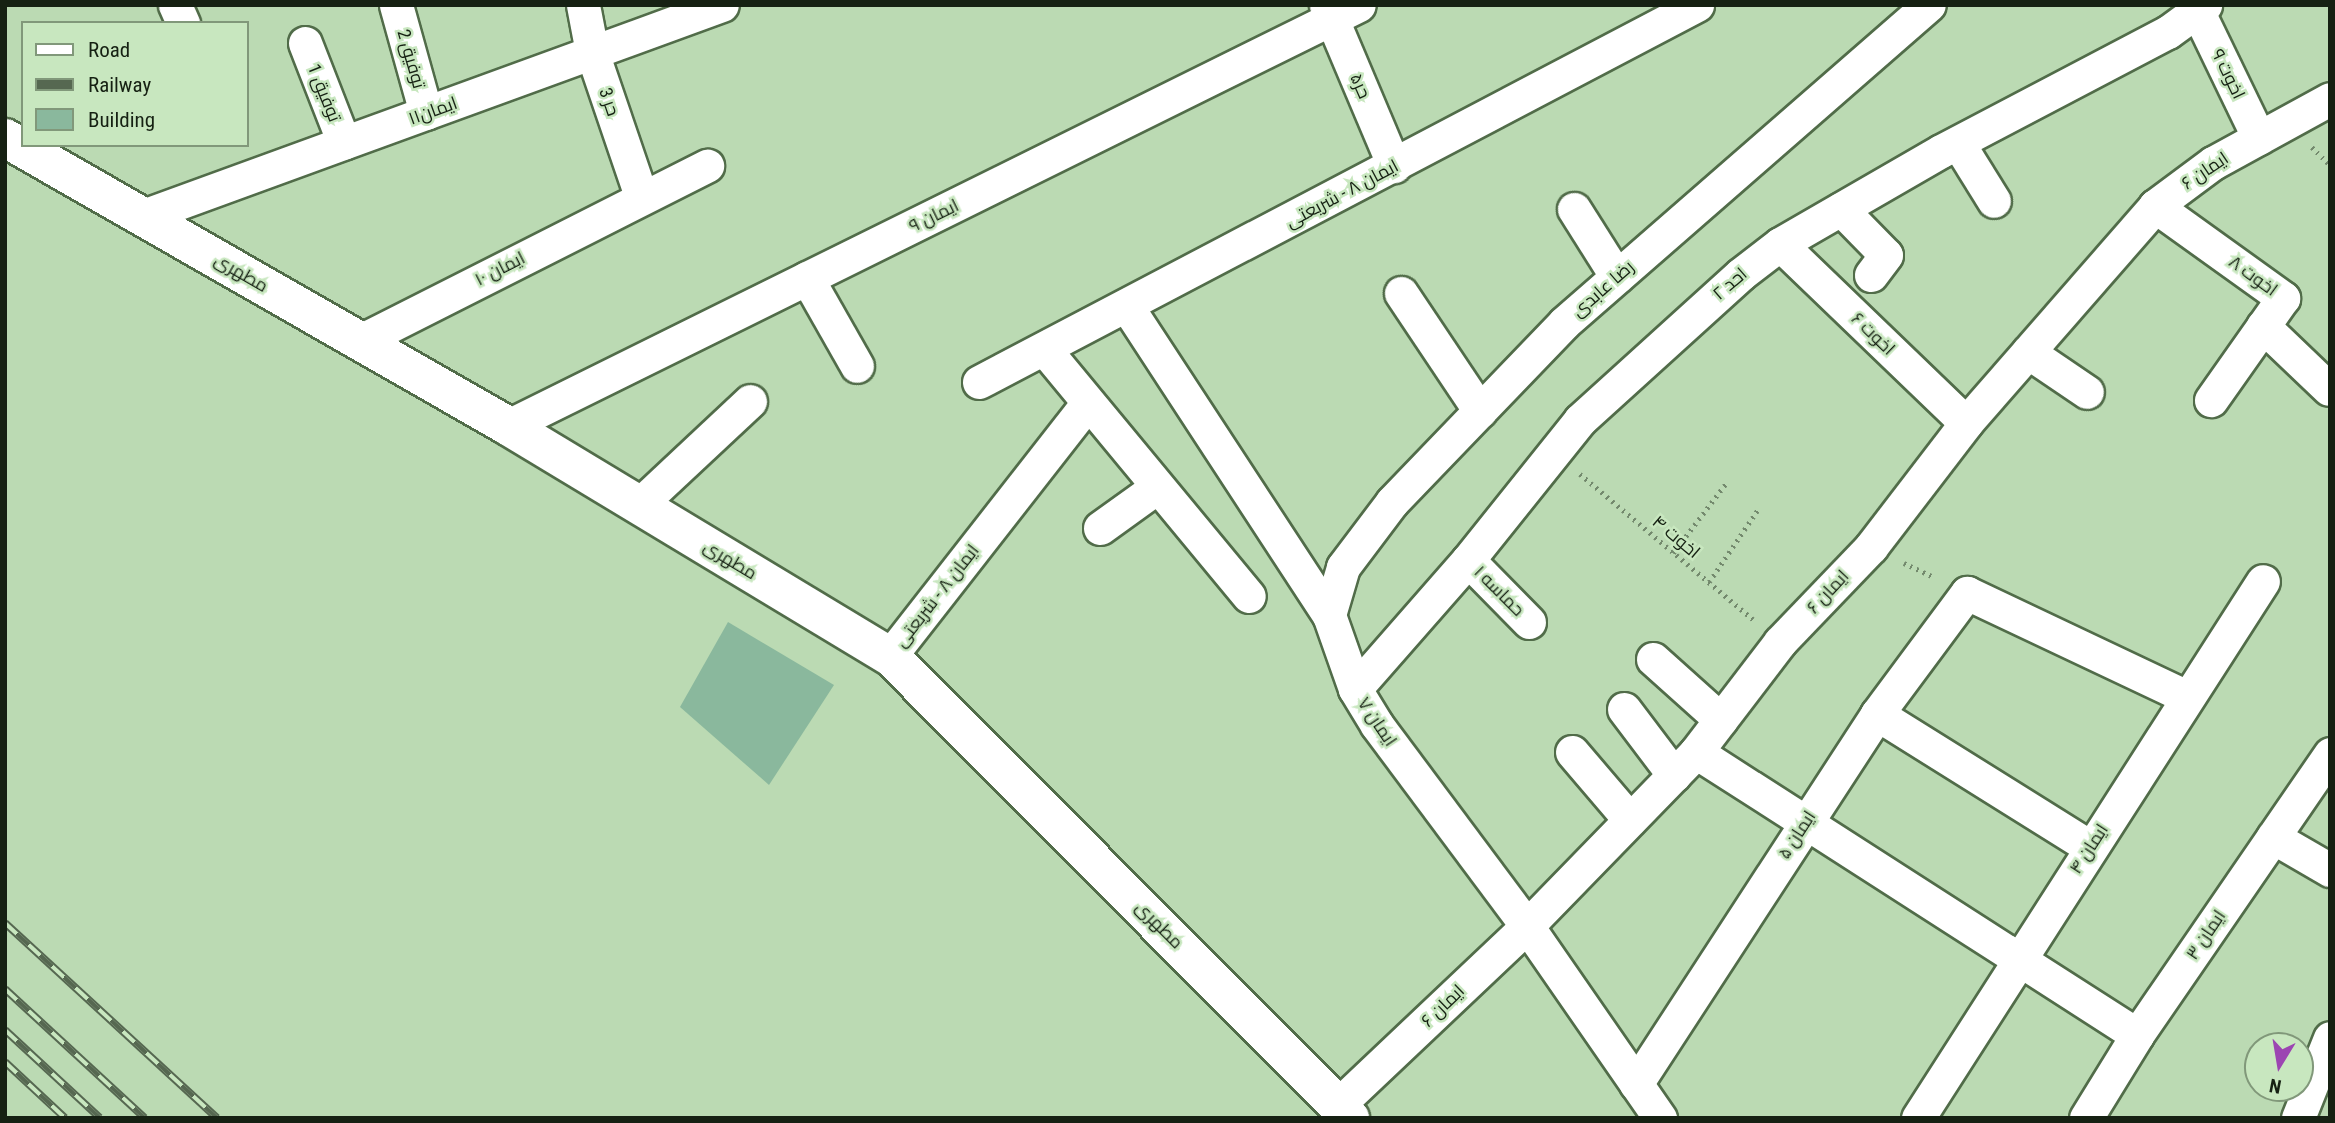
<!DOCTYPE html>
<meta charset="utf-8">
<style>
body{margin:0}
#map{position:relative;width:2335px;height:1123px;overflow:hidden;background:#bbdab3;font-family:"Roboto Condensed",Cairo,sans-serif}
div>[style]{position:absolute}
.building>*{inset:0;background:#8ab89d}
.path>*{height:4.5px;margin-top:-2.25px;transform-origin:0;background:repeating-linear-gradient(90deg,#73896d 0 2px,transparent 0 7px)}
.roads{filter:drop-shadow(2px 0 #516c49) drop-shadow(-2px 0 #516c49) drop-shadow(0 2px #516c49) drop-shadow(0 -2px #516c49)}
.minor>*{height:33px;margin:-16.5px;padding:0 16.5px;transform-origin:16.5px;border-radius:16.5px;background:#fff}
.tertiary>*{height:38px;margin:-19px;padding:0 19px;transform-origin:19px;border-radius:19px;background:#fff}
.rail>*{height:8px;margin-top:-4px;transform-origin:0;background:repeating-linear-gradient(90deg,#c8e7bf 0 16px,#566851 0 32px);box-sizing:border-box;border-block:2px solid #566851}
span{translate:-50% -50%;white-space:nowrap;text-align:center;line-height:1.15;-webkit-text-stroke:5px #c8e7bf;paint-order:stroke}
.street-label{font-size:18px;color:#162113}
.frame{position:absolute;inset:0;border:7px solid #162113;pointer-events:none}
.legend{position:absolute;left:21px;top:21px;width:228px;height:126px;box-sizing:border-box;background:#c8e7bf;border:2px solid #81987a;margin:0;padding:9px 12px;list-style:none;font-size:21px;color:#162113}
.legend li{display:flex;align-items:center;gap:14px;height:35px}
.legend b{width:35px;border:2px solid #81987a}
.north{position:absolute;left:2244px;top:1032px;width:70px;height:70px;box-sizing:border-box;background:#c8e7bf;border:2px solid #81987a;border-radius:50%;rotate:191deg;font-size:19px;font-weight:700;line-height:28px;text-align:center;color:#162113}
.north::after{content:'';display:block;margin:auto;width:24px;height:32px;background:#9c45b2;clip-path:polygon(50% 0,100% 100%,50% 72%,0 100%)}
</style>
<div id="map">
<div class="building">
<i style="clip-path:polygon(728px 622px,834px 685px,769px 785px,680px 707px)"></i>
</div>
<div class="path">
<i style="left:2312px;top:147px;width:25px;rotate:45deg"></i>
<i style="left:1580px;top:474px;width:226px;rotate:40deg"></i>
<i style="left:1673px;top:553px;width:89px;rotate:-52.7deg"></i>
<i style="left:1904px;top:563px;width:33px;rotate:25deg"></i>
<i style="left:1709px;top:582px;width:89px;rotate:-56deg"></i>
</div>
<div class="roads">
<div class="minor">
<i style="left:175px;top:5px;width:20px;rotate:66deg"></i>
<i style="left:396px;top:5px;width:112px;rotate:74.5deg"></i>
<i style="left:583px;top:5px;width:48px;rotate:79.2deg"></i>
<i style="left:592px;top:52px;width:152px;rotate:71.2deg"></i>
<i style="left:1326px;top:5px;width:175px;rotate:67.1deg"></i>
<i style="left:2197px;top:10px;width:142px;rotate:64.2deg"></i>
<i style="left:305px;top:43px;width:107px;rotate:68.7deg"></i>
<i style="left:1958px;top:143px;width:68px;rotate:58.2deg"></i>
<i style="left:2155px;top:206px;width:158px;rotate:35.7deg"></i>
<i style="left:2283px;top:298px;width:125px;rotate:125.2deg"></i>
<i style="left:1574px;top:209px;width:80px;rotate:57.7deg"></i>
<i style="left:1841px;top:209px;width:64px;rotate:45.6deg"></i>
<i style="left:1886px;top:255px;width:25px;rotate:127deg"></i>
<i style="left:143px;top:216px;width:616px;rotate:-20.02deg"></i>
<i style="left:1780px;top:244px;width:258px;rotate:43.9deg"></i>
<i style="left:807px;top:278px;width:101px;rotate:60.4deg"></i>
<i style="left:1401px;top:293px;width:142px;rotate:56.2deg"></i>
<i style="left:1128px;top:308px;width:367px;rotate:56.8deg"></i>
<i style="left:1329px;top:615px;width:78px;rotate:70.6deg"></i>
<i style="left:1355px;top:689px;width:42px;rotate:58.6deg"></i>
<i style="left:1377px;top:725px;width:251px;rotate:53.3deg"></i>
<i style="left:1527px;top:926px;width:234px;rotate:55.3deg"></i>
<i style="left:2263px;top:326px;width:91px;rotate:43.7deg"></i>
<i style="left:360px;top:341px;width:389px;rotate:-26.8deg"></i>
<i style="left:1046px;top:351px;width:318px;rotate:50.4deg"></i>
<i style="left:2028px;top:352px;width:71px;rotate:34.1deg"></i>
<i style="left:979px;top:382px;width:811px;rotate:-27.7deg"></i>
<i style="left:508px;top:426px;width:949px;rotate:-26.32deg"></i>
<i style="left:639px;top:505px;width:152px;rotate:-43.1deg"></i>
<i style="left:1100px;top:528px;width:70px;rotate:-35.7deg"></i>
<i style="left:1468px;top:560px;width:87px;rotate:45.5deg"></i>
<i style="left:1329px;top:615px;width:50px;rotate:-73.7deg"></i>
<i style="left:1343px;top:567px;width:81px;rotate:-53deg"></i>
<i style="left:1392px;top:502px;width:248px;rotate:-46.1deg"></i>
<i style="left:1564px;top:323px;width:484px;rotate:-41.1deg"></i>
<i style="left:890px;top:656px;width:320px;rotate:-52deg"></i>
<i style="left:1653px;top:659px;width:91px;rotate:41.9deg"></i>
<i style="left:1355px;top:689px;width:171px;rotate:-48.8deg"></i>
<i style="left:1468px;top:560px;width:179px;rotate:-51.3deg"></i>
<i style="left:1580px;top:420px;width:217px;rotate:-42.2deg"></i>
<i style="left:1741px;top:274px;width:49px;rotate:-37.6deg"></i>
<i style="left:1780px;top:244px;width:186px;rotate:-30deg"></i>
<i style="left:1941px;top:151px;width:256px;rotate:-27.7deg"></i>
<i style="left:2168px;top:32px;width:46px;rotate:-36.1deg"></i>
<i style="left:1624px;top:709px;width:83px;rotate:52.9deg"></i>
<i style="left:1877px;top:714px;width:251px;rotate:32deg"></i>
<i style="left:1572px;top:752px;width:89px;rotate:49.5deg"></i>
<i style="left:1696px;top:752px;width:524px;rotate:32.69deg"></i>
<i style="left:2273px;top:837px;width:66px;rotate:30.1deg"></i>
<i style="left:1636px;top:1084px;width:442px;rotate:-56.9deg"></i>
<i style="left:1877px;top:714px;width:151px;rotate:-53.4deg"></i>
<i style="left:1967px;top:593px;width:243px;rotate:25.3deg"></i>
<i style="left:1338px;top:1105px;width:260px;rotate:-43.4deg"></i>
<i style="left:1527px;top:926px;width:243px;rotate:-45.8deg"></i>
<i style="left:1696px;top:752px;width:138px;rotate:-52.6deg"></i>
<i style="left:1780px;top:642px;width:132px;rotate:-46.2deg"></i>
<i style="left:1871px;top:547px;width:156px;rotate:-52.5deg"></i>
<i style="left:1966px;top:423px;width:288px;rotate:-48.9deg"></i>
<i style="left:2155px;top:206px;width:72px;rotate:-36.6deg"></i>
<i style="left:2213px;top:163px;width:133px;rotate:-28.7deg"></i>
<i style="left:1918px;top:1118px;width:638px;rotate:-57.28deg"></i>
<i style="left:2086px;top:1118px;width:97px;rotate:-58.4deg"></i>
<i style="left:2137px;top:1035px;width:341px;rotate:-55.5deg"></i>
<i style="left:2298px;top:1118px;width:86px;rotate:-68.2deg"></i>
</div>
<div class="tertiary">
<i style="left:5px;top:138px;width:580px;rotate:29.79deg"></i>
<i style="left:508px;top:426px;width:446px;rotate:31.1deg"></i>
<i style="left:890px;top:656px;width:652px;rotate:45.12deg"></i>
</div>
</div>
<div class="rail">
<i style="left:5px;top:923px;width:288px;rotate:42.6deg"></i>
<i style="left:5px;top:989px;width:190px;rotate:42.7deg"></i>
<i style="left:5px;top:1030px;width:129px;rotate:42.8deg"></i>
<i style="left:5px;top:1062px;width:82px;rotate:43deg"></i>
</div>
<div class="street-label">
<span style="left:411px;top:59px;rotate:74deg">توفیق 2</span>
<span style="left:2228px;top:74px;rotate:64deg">اخوت ۹</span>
<span style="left:1360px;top:86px;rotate:66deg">حر۵</span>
<span style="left:324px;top:93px;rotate:68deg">توفیق 1</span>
<span style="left:609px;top:102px;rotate:71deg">حر 3</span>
<span style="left:433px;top:111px;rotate:-20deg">ایمان۱۱</span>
<span style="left:2205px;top:171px;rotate:-34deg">ایمان ۶</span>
<span style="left:1342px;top:194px;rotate:-28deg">ایمان ۸ - شریعتی</span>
<span style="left:934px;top:216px;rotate:-26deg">ایمان ۹</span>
<span style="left:500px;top:269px;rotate:-27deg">ایمان ۱۰</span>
<span style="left:241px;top:273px;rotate:30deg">مطهری</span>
<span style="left:2253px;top:276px;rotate:36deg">اخوت ۸</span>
<span style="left:1730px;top:284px;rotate:-41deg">احد ۲</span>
<span style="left:1603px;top:289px;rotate:-41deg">رضا عابدی</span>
<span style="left:1873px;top:334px;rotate:44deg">اخوت ۶</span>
<span style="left:1676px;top:537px;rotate:40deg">اخوت ۴</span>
<span style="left:730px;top:560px;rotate:31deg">مطهری</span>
<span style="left:1499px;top:591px;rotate:45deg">حماسه ۱</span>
<span style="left:1828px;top:592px;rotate:-47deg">ایمان ۶</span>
<span style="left:937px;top:596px;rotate:-52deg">ایمان ۸ - شریعتی</span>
<span style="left:1377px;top:722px;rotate:56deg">ایمان ۷</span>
<span style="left:1797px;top:835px;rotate:-57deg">ایمان ۵</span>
<span style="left:2089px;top:849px;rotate:-57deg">ایمان ۴</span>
<span style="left:1159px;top:925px;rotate:45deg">مطهری</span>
<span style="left:2206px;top:935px;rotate:-56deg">ایمان ۳</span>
<span style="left:1443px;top:1006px;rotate:-44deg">ایمان ۶</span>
</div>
<div class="frame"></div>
<ul class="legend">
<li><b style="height:9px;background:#fff"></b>Road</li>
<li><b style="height:9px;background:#566851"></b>Railway</li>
<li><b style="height:19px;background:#8ab89d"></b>Building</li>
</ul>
<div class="north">N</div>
</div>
